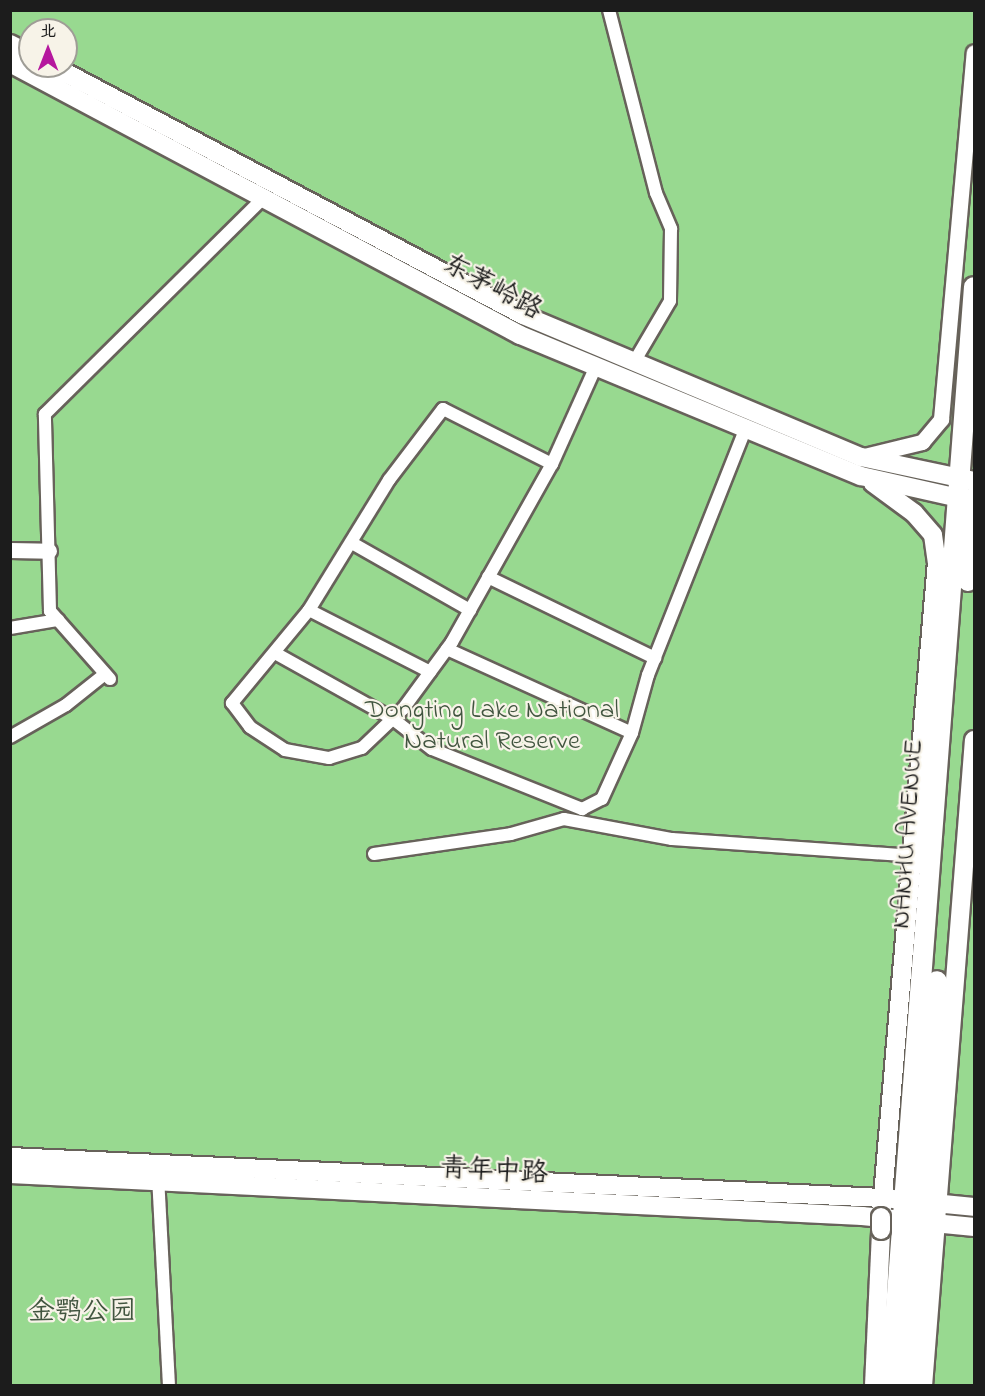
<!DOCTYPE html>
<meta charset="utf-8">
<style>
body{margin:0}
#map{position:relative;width:985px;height:1396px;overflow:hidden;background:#f3e5cc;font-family:"Indie Flower","LXGW WenKai TC",sans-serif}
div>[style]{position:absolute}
.green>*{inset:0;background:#98d990}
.roads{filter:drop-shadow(2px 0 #67625a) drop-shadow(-2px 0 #67625a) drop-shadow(0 2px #67625a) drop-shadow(0 -2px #67625a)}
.minor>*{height:12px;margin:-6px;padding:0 6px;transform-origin:6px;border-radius:6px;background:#fff}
.tertiary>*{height:15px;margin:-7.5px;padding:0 7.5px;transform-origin:7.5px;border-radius:7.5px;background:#fff}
.secondary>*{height:18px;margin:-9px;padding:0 9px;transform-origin:9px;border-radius:9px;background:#fff}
.primary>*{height:20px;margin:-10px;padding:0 10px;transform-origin:10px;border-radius:10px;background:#fff}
.bridges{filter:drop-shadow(2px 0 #67625a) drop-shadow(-2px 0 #67625a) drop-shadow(0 2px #67625a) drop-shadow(0 -2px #67625a)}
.secondary-bridge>*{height:18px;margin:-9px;padding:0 9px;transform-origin:9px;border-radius:9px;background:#fff}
span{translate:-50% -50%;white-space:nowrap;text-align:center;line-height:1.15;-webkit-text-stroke:4.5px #f7f3e8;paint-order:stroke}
.street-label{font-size:27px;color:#1c1c1c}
.park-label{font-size:27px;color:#41553f}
.frame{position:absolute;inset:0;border:12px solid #1c1c1c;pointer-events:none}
.north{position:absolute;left:18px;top:18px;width:60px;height:60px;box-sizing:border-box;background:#f7f3e8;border:2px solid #9f9d96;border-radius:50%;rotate:0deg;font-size:16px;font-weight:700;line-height:24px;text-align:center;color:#1c1c1c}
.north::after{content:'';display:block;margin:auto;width:21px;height:27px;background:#b5179e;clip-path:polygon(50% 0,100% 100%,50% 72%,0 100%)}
</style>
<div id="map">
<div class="green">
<i style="clip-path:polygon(evenodd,10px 11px,974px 11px,974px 1385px,11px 1385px,10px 11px,30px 30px,66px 30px,66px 66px,30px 66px,30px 30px)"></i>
</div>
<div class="roads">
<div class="minor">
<i style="left:609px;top:10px;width:189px;rotate:75.6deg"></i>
<i style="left:656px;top:193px;width:39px;rotate:67deg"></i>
<i style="left:671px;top:229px;width:72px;rotate:90.8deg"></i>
<i style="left:670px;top:301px;width:71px;rotate:120.5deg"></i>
<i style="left:552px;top:464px;width:122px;rotate:-153.2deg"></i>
<i style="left:443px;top:409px;width:89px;rotate:127.3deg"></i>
<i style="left:389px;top:480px;width:153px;rotate:121.6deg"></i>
<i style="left:309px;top:610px;width:121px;rotate:129.6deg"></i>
<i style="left:232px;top:703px;width:30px;rotate:53deg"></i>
<i style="left:250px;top:727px;width:42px;rotate:33.3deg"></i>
<i style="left:285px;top:750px;width:45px;rotate:10.3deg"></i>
<i style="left:329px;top:758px;width:34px;rotate:-17deg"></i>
<i style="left:362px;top:748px;width:57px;rotate:-43.6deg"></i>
<i style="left:403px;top:709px;width:83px;rotate:-53.8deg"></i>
<i style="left:452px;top:642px;width:204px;rotate:-60.7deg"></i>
<i style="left:552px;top:464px;width:107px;rotate:-65.8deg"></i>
<i style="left:352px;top:543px;width:136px;rotate:29.6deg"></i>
<i style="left:488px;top:577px;width:186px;rotate:25.9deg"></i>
<i style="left:309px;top:610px;width:136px;rotate:27.1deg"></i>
<i style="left:10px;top:628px;width:49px;rotate:-9.5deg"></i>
<i style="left:447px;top:649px;width:203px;rotate:24.4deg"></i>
<i style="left:275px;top:653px;width:135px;rotate:29.2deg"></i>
<i style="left:393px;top:719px;width:49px;rotate:37.6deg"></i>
<i style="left:432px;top:749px;width:162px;rotate:21.8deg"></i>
<i style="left:582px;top:809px;width:22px;rotate:-27deg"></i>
<i style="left:602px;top:799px;width:72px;rotate:-65.6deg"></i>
<i style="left:632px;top:733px;width:60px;rotate:-74.6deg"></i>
<i style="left:648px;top:675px;width:267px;rotate:-68.4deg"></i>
<i style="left:110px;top:679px;width:91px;rotate:-131.4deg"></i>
<i style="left:50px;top:611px;width:197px;rotate:-91.5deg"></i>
<i style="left:45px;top:414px;width:310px;rotate:-44.7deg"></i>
<i style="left:10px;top:737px;width:64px;rotate:-29.7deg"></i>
<i style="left:66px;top:705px;width:50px;rotate:-38.5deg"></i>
<i style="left:374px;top:854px;width:138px;rotate:-8.3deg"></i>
<i style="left:511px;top:834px;width:55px;rotate:-15.8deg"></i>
<i style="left:564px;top:819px;width:110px;rotate:10.5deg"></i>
<i style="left:672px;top:839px;width:242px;rotate:4deg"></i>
<i style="left:158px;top:1176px;width:210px;rotate:87deg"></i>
</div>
<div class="tertiary">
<i style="left:864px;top:456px;width:60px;rotate:-13.6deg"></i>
<i style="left:922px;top:442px;width:30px;rotate:-50deg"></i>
<i style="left:941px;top:419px;width:368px;rotate:-84.9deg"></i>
<i style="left:10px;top:550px;width:39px;rotate:1deg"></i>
</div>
<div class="secondary">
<i style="left:10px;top:44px;width:22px;rotate:27deg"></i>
<i style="left:10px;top:63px;width:578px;rotate:28.07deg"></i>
<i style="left:520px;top:335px;width:369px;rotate:22.5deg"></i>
<i style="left:861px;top:476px;width:114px;rotate:12.7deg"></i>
<i style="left:53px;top:66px;width:532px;rotate:27.91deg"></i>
<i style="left:523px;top:315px;width:367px;rotate:22.8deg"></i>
<i style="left:861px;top:457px;width:116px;rotate:12deg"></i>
<i style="left:873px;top:483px;width:51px;rotate:36.2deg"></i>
<i style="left:914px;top:513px;width:29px;rotate:49deg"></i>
<i style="left:933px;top:535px;width:27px;rotate:82deg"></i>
<i style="left:937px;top:562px;width:648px;rotate:94.87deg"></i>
<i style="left:10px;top:1157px;width:874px;rotate:2.69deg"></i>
<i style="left:883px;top:1198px;width:91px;rotate:5.6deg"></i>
<i style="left:10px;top:1174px;width:853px;rotate:2.82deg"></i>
<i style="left:862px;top:1216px;width:113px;rotate:5.6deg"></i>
<i style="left:874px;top:1386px;width:156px;rotate:-87.4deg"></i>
<i style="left:923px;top:1386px;width:648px;rotate:-85.49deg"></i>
</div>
<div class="primary">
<i style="left:968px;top:581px;width:84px;rotate:-85.9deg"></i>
<i style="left:890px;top:1386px;width:1102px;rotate:-85.63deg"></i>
<i style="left:905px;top:1386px;width:406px;rotate:-85.5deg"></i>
</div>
</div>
<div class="bridges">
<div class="secondary-bridge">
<i style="left:881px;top:1217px;width:13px;rotate:90deg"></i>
</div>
</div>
<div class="street-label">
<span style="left:492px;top:288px;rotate:28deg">东茅岭路</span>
<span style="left:908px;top:834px;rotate:-86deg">NANHU AVENUE</span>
<span style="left:494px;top:1172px;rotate:3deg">青年中路</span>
</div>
<div class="park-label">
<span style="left:492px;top:726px">Dongting Lake National<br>Natural Reserve</span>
<span style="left:82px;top:1313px">金鹗公园</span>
</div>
<div class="frame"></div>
<div class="north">北</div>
</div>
